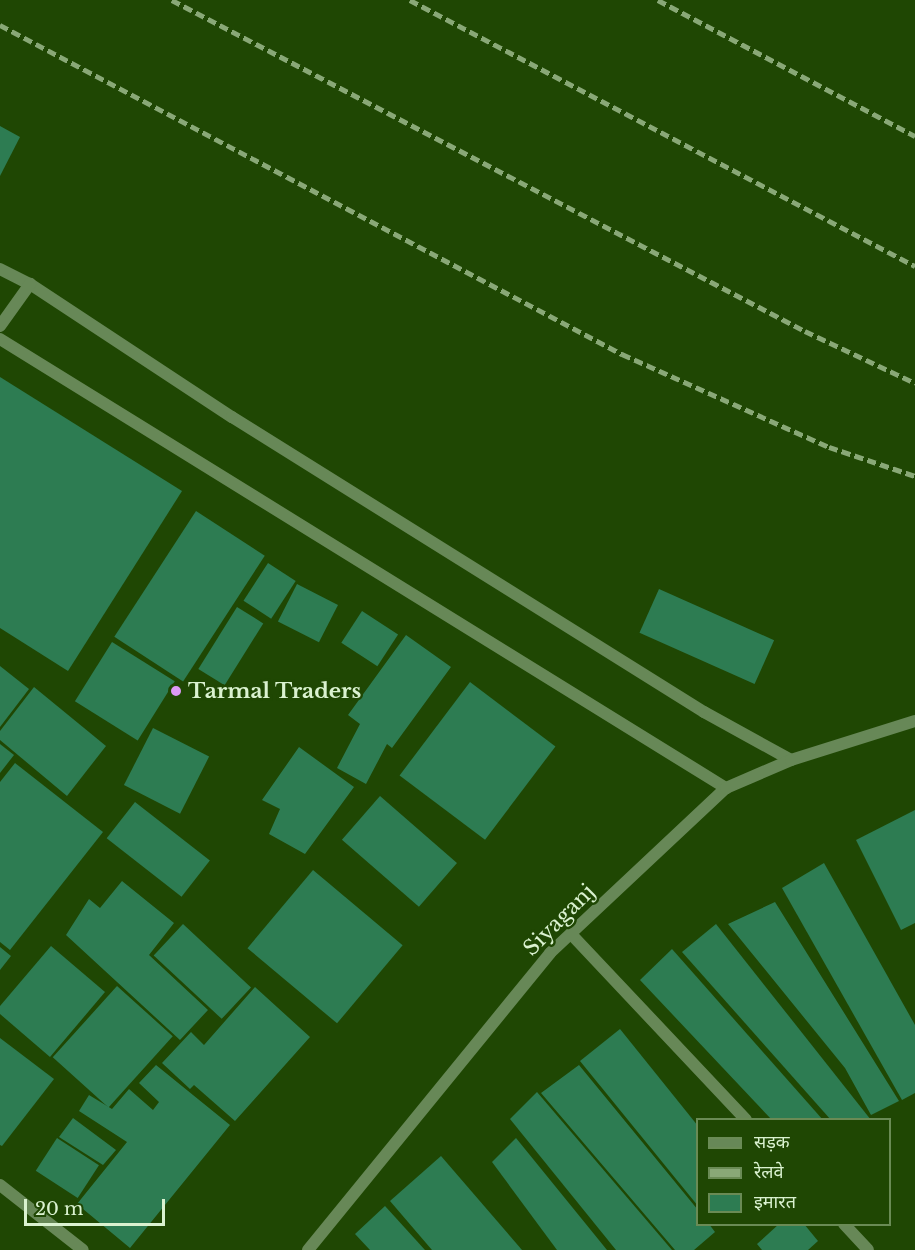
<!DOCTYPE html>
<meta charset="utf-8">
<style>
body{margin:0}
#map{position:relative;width:915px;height:1250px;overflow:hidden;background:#1f4703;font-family:"Libre Baskerville","Noto Sans Devanagari",serif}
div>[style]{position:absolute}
.building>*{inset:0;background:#2d7c52;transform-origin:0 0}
.minor>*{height:12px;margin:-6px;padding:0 6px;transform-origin:6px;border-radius:6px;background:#678857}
.tertiary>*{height:12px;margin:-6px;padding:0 6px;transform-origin:6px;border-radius:6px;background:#678857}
.rail>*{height:4.5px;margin-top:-2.25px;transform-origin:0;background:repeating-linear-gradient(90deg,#89a877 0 9px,transparent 0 13.5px)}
.dots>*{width:16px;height:16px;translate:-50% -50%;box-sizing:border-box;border:3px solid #1f4703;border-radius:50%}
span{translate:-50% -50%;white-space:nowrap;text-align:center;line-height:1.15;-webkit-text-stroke:5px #1f4703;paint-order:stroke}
.poi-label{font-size:21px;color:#daf2d0;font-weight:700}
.left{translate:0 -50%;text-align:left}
.street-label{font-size:21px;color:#daf2d0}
.legend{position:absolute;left:696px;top:1118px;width:195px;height:108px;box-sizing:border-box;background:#1f4703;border:2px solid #6a8b55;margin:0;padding:8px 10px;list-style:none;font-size:18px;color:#daf2d0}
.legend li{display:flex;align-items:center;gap:12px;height:30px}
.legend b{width:30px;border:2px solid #6a8b55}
.scale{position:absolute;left:24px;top:1199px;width:141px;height:27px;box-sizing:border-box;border:3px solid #daf2d0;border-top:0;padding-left:8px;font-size:18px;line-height:21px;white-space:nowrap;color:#daf2d0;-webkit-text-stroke:4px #1f4703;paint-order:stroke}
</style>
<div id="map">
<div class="building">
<i style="clip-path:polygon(0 126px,20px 137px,0 176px)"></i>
<i style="clip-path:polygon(0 377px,182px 491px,68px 671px,0 628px)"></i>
<i style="left:196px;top:511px;width:82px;height:150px;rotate:33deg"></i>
<i style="left:268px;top:563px;width:33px;height:45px;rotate:33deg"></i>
<i style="left:297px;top:584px;width:46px;height:42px;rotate:27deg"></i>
<i style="left:659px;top:589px;width:126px;height:48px;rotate:24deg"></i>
<i style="left:237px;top:607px;width:31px;height:73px;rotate:32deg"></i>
<i style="left:362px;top:611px;width:43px;height:38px;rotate:33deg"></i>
<i style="clip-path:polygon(406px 635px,451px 667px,392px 748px,387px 744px,366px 784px,337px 768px,360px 724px,348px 715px)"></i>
<i style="left:112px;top:642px;width:74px;height:70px;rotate:32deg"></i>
<i style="clip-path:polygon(0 666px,29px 689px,0 727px)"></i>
<i style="left:470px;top:682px;width:107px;height:117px;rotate:37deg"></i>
<i style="clip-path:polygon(34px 687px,106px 746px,67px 796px,0 740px,0 731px)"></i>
<i style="left:153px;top:728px;width:63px;height:64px;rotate:27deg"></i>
<i style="clip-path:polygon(0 744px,14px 755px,0 773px)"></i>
<i style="clip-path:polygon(299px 747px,354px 787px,305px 854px,269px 834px,280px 809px,262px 800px)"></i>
<i style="clip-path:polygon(15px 763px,103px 832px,10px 950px,0 942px,0 782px)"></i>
<i style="left:380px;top:796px;width:102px;height:58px;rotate:41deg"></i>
<i style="left:135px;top:802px;width:95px;height:46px;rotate:38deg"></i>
<i style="clip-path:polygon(915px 810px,915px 923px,901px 930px,856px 840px)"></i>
<i style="clip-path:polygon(824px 863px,915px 1025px,915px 1093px,902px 1100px,782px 888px)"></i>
<i style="left:313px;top:870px;width:117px;height:102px;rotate:40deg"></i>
<i style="clip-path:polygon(122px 881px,174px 923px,149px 955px,208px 1010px,180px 1040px,66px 935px,89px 899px,100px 908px)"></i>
<i style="clip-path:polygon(775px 902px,899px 1101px,871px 1115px,845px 1068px,728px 924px)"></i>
<i style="left:183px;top:924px;width:93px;height:43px;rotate:43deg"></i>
<i style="clip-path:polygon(716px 924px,871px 1120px,831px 1120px,682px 952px)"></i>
<i style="clip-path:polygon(51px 946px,105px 992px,50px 1057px,0 1014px,0 1006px)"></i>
<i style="clip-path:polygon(0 947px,11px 956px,0 970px)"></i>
<i style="clip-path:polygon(672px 949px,823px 1120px,772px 1120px,640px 980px)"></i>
<i style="left:117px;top:986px;width:75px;height:96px;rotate:42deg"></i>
<i style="clip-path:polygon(255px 987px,310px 1037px,235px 1121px,194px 1085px,190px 1089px,162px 1063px,191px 1032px,204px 1045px)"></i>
<i style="clip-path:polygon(620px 1029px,698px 1126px,698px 1206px,580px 1061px)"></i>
<i style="clip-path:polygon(0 1038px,54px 1079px,2px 1146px,0 1145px)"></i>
<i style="clip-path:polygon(156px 1065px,230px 1125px,130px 1248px,77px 1204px,127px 1142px,79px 1111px,89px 1095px,112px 1109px,129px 1089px,153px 1110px,159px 1102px,139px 1083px)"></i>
<i style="clip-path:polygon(579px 1065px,698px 1210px,698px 1224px,709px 1224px,715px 1232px,694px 1250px,675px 1250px,541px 1093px)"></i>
<i style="clip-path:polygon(537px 1092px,672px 1250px,616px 1250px,510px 1119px)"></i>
<i style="clip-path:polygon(73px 1118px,116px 1150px,103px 1165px,59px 1137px)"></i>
<i style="left:57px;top:1138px;width:50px;height:39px;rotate:33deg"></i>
<i style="clip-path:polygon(516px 1138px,607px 1250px,557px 1250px,492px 1162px)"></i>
<i style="clip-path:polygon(441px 1156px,522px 1250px,432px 1250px,390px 1201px)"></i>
<i style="clip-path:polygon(385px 1206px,425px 1250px,370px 1250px,355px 1234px)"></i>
<i style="clip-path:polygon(779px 1224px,804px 1224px,818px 1241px,808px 1250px,762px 1250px,757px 1244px)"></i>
</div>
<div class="minor">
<i style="left:571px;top:934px;width:255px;rotate:46.7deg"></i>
<i style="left:0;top:1185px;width:105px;rotate:38.1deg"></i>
<i style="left:844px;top:1224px;width:35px;rotate:47deg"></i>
</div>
<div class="tertiary">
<i style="left:0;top:269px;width:34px;rotate:27deg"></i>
<i style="left:30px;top:284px;width:242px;rotate:33.4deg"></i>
<i style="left:232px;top:417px;width:557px;rotate:32.01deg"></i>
<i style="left:704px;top:712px;width:99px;rotate:28.9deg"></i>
<i style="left:0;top:326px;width:52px;rotate:-54.5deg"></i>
<i style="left:0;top:339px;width:854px;rotate:31.74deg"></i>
<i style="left:308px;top:1250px;width:383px;rotate:-50.8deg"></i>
<i style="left:550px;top:953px;width:241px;rotate:-43.2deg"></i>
<i style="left:726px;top:788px;width:71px;rotate:-23.3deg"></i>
<i style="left:791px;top:760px;width:130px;rotate:-17.5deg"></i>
</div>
<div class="rail">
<i style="left:172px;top:0;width:714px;rotate:27.61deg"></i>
<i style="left:805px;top:331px;width:122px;rotate:25.3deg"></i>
<i style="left:410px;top:0;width:571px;rotate:27.78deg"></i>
<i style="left:658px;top:0;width:291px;rotate:27.9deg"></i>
<i style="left:0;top:25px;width:704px;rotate:27.88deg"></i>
<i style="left:622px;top:354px;width:227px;rotate:24.2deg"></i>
<i style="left:829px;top:447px;width:91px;rotate:18.6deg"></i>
</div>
<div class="dots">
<i style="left:176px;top:691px;background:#dc99f5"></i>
</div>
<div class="poi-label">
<span class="left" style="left:188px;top:691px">Tarmal Traders</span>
</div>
<div class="street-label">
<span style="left:559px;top:920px;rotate:-45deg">Siyaganj</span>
</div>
<ul class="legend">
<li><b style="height:8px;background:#678857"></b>सड़क</li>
<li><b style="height:8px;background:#89a877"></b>रेलवे</li>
<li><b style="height:16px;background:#2d7c52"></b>इमारत</li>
</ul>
<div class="scale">20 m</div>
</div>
